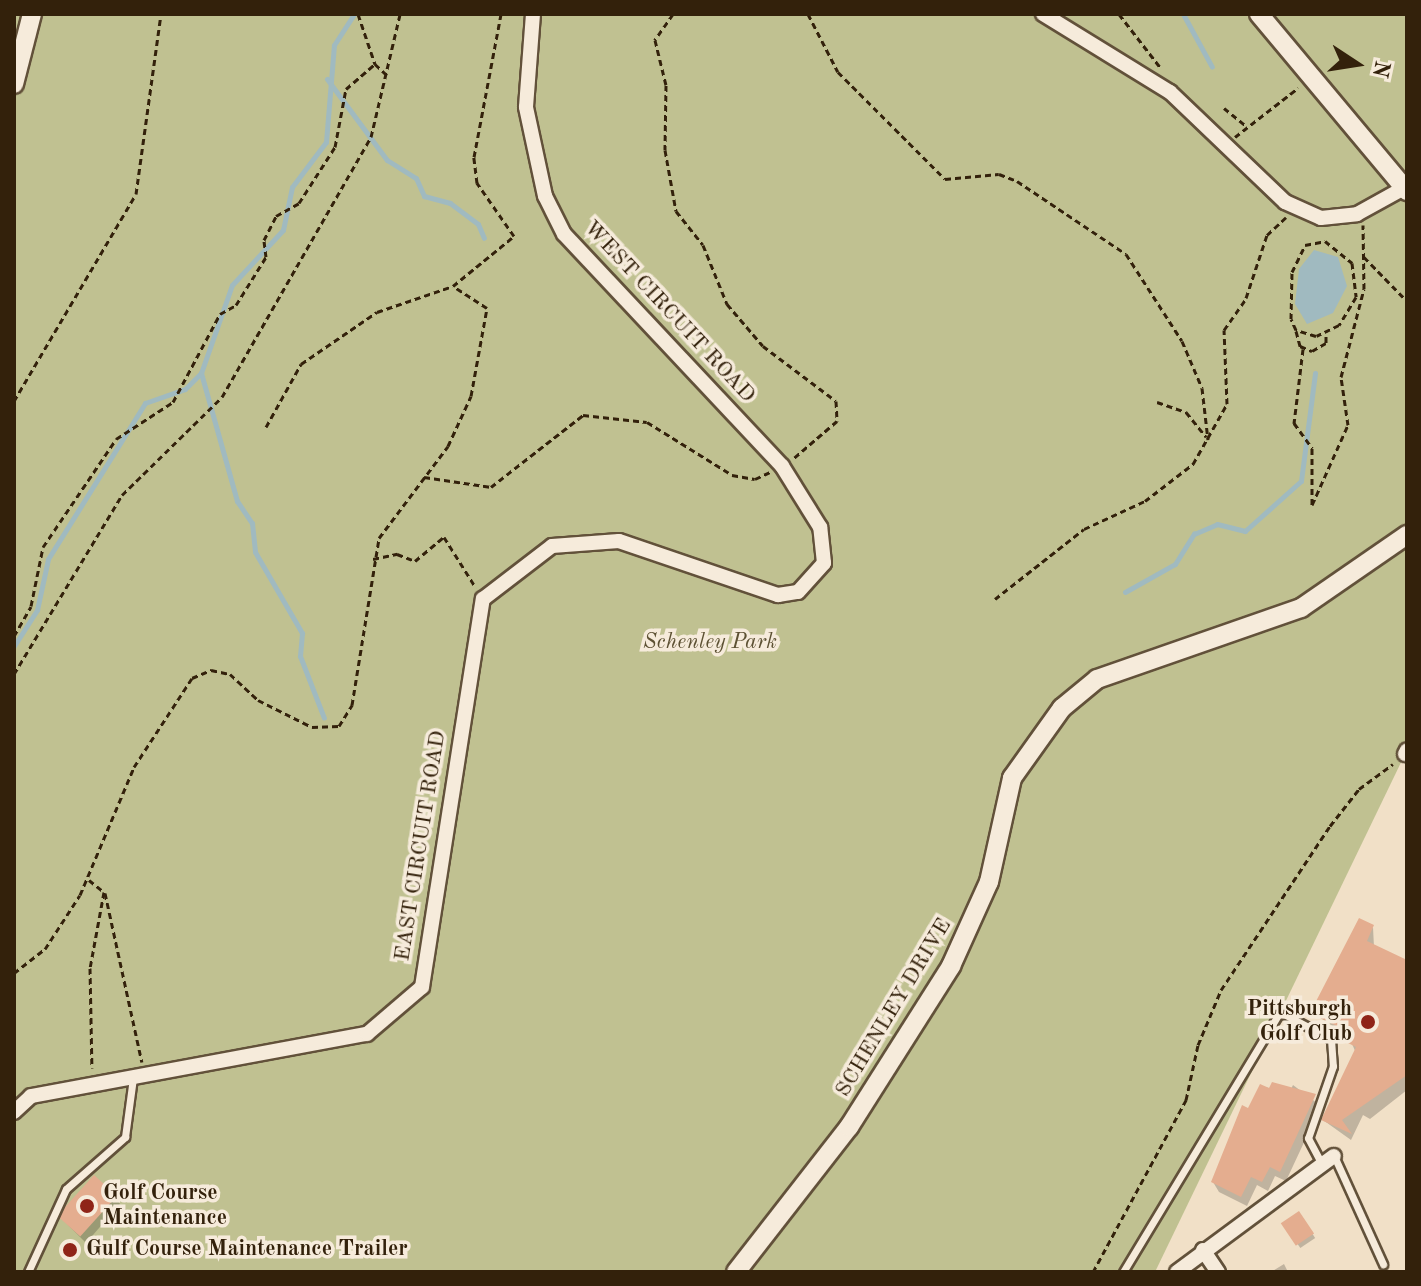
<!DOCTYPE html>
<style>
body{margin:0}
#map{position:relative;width:1421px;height:1286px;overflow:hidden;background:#f1e0c7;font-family:"Old Standard TT",serif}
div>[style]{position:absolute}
.green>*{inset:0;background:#c0c191}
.water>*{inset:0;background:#a0bac0}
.shadow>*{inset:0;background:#0003;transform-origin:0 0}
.stream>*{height:5px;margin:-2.5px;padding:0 2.5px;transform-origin:2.5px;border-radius:2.5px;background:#a0bac0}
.building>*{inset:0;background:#e4ad8f;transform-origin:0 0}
.path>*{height:3px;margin-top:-1.5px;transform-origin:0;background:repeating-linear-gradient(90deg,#33210b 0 6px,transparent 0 10px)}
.roads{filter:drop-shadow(2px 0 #62513a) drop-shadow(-2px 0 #62513a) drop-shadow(0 2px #62513a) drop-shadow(0 -2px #62513a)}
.lane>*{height:7px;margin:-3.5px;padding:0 3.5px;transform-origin:3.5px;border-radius:3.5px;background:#f6ebdb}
.street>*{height:14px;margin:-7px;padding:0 7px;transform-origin:7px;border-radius:7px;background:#f6ebdb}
.secondary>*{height:18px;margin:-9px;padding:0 9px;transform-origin:9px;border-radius:9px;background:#f6ebdb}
.dots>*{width:22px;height:22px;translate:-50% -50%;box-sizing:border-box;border:4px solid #f6ebdb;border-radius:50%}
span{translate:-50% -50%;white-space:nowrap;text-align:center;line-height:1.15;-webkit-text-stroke:7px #f6ebdb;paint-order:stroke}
.street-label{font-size:22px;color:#33210b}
.park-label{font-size:22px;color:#5d5133;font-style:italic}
.poi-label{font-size:22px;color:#33210b;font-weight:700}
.right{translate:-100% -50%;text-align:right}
.left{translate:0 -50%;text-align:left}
.frame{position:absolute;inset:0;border:16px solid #33210b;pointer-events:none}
.north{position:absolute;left:1317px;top:24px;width:80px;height:80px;-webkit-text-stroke:6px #f6ebdb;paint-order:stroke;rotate:102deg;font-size:22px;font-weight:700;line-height:32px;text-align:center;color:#33210b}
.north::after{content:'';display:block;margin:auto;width:28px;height:36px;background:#33210b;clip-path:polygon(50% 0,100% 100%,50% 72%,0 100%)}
</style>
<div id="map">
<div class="green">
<i style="clip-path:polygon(14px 14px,1407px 14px,1407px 750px,1155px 1272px,14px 1272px)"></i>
</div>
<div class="water">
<i style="clip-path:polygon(1314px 250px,1338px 257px,1347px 286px,1333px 313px,1307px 324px,1295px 304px,1299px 269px)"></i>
</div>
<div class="shadow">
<i style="clip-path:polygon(1373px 927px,1374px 947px,1407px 962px,1407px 1090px,1370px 1119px,1363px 1115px,1351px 1140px,1323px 1120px,1356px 1053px,1349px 1037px,1313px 1013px)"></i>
<i style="clip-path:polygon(1293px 1085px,1321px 1106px,1286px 1181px,1275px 1176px,1268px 1191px,1257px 1185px,1247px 1206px,1219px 1192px,1213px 1182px,1261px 1086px,1289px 1093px)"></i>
<i style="clip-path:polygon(116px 1197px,120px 1204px,86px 1243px,62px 1219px)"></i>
<i style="left:1299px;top:1214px;width:29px;height:18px;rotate:56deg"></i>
<i style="clip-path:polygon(1284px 1264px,1288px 1272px,1271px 1272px)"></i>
</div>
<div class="stream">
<i style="left:1183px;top:14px;width:60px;rotate:61.3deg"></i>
<i style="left:327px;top:79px;width:101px;rotate:53.5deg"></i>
<i style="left:387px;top:160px;width:34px;rotate:32deg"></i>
<i style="left:416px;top:178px;width:20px;rotate:66deg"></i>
<i style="left:424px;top:196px;width:27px;rotate:15deg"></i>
<i style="left:450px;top:203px;width:35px;rotate:37deg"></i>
<i style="left:478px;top:224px;width:15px;rotate:67deg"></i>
<i style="left:201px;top:373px;width:133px;rotate:74.3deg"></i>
<i style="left:237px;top:501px;width:27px;rotate:56deg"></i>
<i style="left:252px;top:523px;width:29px;rotate:84deg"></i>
<i style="left:255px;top:552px;width:94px;rotate:59.9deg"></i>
<i style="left:302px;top:633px;width:23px;rotate:95deg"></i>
<i style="left:300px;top:656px;width:66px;rotate:68.8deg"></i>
<i style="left:1125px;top:592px;width:57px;rotate:-29.2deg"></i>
<i style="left:1175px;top:564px;width:36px;rotate:-58deg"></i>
<i style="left:1194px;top:534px;width:25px;rotate:-23deg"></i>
<i style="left:1217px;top:524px;width:29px;rotate:14deg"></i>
<i style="left:1245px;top:531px;width:75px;rotate:-41.8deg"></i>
<i style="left:1301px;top:481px;width:109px;rotate:-82.6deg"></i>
<i style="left:14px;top:646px;width:43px;rotate:-57.4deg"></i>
<i style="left:37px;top:610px;width:52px;rotate:-77.8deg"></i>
<i style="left:48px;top:559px;width:184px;rotate:-58.1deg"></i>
<i style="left:145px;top:403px;width:42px;rotate:-19.3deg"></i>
<i style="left:185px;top:389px;width:23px;rotate:-45deg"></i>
<i style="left:201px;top:373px;width:93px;rotate:-70.6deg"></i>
<i style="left:232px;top:285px;width:75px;rotate:-47.2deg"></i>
<i style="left:283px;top:230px;width:44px;rotate:-78.2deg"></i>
<i style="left:292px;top:187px;width:56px;rotate:-52.9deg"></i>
<i style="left:326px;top:142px;width:97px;rotate:-85.3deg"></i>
<i style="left:334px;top:45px;width:37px;rotate:-57deg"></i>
</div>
<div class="building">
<i style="clip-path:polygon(1359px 918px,1374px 925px,1367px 941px,1407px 960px,1407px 1075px,1342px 1120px,1352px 1134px,1321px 1120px,1356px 1047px,1344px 1041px,1349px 1032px,1310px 1013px)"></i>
<i style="clip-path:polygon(1272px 1082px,1316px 1094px,1280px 1172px,1270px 1167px,1262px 1182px,1251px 1177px,1241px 1197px,1211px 1182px,1242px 1105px,1248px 1108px,1260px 1084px,1269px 1088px)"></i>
<i style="left:94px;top:1175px;width:31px;height:55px;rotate:42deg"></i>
<i style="left:1299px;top:1211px;width:27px;height:22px;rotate:56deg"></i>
</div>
<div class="path">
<i style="left:358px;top:14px;width:53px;rotate:71.2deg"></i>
<i style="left:375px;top:64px;width:16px;rotate:43deg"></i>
<i style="left:673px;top:14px;width:32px;rotate:125deg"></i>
<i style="left:655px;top:40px;width:46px;rotate:76.3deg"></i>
<i style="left:666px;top:85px;width:65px;rotate:90.9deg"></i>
<i style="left:665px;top:150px;width:62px;rotate:79.8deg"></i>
<i style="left:676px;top:211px;width:43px;rotate:51.5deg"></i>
<i style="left:703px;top:245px;width:64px;rotate:67.9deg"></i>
<i style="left:727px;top:304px;width:55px;rotate:49.4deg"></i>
<i style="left:763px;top:346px;width:91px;rotate:37deg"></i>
<i style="left:836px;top:401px;width:20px;rotate:87deg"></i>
<i style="left:837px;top:421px;width:57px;rotate:139.3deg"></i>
<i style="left:808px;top:14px;width:65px;rotate:62.7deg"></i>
<i style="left:838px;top:72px;width:151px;rotate:45deg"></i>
<i style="left:945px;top:179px;width:54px;rotate:-5.3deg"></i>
<i style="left:999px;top:174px;width:19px;rotate:21deg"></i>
<i style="left:1017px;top:181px;width:131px;rotate:33.8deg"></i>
<i style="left:1126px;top:254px;width:103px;rotate:57.2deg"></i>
<i style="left:1182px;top:341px;width:51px;rotate:66.9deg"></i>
<i style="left:1202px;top:388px;width:52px;rotate:83.4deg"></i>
<i style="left:1119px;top:14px;width:67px;rotate:52.3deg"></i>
<i style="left:1224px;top:108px;width:28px;rotate:39deg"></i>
<i style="left:1235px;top:137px;width:80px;rotate:-37.9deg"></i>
<i style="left:1325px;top:241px;width:35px;rotate:39deg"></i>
<i style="left:1352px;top:263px;width:34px;rotate:83deg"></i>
<i style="left:1356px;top:297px;width:33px;rotate:121deg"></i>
<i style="left:1339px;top:325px;width:25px;rotate:154deg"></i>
<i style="left:1316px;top:336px;width:21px;rotate:-163deg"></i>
<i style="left:1296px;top:330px;width:12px;rotate:-114deg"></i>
<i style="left:1291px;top:319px;width:47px;rotate:-88.8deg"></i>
<i style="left:1292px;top:272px;width:30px;rotate:-64deg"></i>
<i style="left:1305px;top:245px;width:20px;rotate:-11deg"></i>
<i style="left:1364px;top:257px;width:62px;rotate:45.7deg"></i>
<i style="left:1296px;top:331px;width:16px;rotate:75deg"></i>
<i style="left:1300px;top:346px;width:13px;rotate:23deg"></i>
<i style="left:1312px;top:351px;width:16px;rotate:-30deg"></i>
<i style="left:1326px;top:343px;width:11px;rotate:-90deg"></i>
<i style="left:1303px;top:349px;width:75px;rotate:96.9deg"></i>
<i style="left:1294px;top:423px;width:31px;rotate:54deg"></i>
<i style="left:1312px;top:448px;width:57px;rotate:90deg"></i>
<i style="left:1312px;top:505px;width:88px;rotate:-65.8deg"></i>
<i style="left:1348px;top:425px;width:49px;rotate:-98.3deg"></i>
<i style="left:1341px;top:377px;width:91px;rotate:-75.4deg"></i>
<i style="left:1364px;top:289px;width:64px;rotate:-90.9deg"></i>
<i style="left:14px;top:401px;width:240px;rotate:-59.5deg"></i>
<i style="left:136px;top:194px;width:182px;rotate:-82.1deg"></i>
<i style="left:1157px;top:402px;width:31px;rotate:19deg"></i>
<i style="left:1186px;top:412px;width:32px;rotate:51deg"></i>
<i style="left:266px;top:427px;width:72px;rotate:-60.9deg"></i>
<i style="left:301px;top:364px;width:92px;rotate:-34.4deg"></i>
<i style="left:377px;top:312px;width:80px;rotate:-18.9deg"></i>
<i style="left:424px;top:477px;width:68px;rotate:8.5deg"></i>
<i style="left:491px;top:487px;width:117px;rotate:-38deg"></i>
<i style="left:583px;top:415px;width:64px;rotate:6.2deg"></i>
<i style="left:647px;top:422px;width:100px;rotate:31.9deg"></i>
<i style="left:732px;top:475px;width:23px;rotate:10deg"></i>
<i style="left:755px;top:479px;width:17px;rotate:-25deg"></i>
<i style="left:373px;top:559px;width:25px;rotate:-12deg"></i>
<i style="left:397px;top:554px;width:19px;rotate:21deg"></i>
<i style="left:415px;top:561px;width:38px;rotate:-40deg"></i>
<i style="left:444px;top:537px;width:60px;rotate:57.9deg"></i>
<i style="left:995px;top:599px;width:113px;rotate:-38.2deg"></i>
<i style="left:1084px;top:529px;width:67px;rotate:-24.7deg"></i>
<i style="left:1145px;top:501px;width:61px;rotate:-37.6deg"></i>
<i style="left:1193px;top:464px;width:69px;rotate:-60.5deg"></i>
<i style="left:1227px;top:404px;width:74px;rotate:-92.3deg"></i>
<i style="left:1224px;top:330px;width:39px;rotate:-55deg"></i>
<i style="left:1246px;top:298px;width:66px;rotate:-71.6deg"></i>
<i style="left:1267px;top:235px;width:26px;rotate:-43deg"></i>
<i style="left:14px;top:636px;width:34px;rotate:-60deg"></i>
<i style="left:31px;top:606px;width:60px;rotate:-78.5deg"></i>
<i style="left:43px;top:547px;width:130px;rotate:-55.9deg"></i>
<i style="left:116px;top:439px;width:68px;rotate:-33deg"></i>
<i style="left:173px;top:402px;width:100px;rotate:-61.9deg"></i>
<i style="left:220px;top:314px;width:18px;rotate:-29deg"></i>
<i style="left:236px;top:305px;width:57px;rotate:-58deg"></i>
<i style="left:266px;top:257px;width:17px;rotate:-97deg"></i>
<i style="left:264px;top:240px;width:27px;rotate:-63deg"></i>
<i style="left:276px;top:216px;width:26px;rotate:-29deg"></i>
<i style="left:299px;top:203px;width:67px;rotate:-57.3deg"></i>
<i style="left:335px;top:147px;width:59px;rotate:-79.3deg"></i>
<i style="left:346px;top:89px;width:38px;rotate:-41deg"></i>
<i style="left:14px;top:674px;width:209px;rotate:-58.9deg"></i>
<i style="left:122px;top:495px;width:140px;rotate:-44.4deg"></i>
<i style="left:222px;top:397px;width:300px;rotate:-60.2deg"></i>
<i style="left:371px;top:137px;width:126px;rotate:-76.7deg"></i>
<i style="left:89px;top:880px;width:19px;rotate:39deg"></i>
<i style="left:104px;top:892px;width:77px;rotate:100.4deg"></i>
<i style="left:90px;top:968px;width:100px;rotate:88.9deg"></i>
<i style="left:105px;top:893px;width:173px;rotate:77.7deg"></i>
<i style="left:14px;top:973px;width:39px;rotate:-38deg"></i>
<i style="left:45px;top:949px;width:64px;rotate:-57.1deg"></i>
<i style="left:80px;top:895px;width:139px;rotate:-67.1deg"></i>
<i style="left:134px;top:767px;width:106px;rotate:-56.9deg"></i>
<i style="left:192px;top:678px;width:21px;rotate:-23deg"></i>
<i style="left:211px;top:670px;width:19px;rotate:12deg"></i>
<i style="left:230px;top:674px;width:38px;rotate:43deg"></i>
<i style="left:258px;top:700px;width:60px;rotate:26.6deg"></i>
<i style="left:312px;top:727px;width:27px;rotate:-2deg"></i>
<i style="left:339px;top:726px;width:25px;rotate:-58deg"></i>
<i style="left:352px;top:705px;width:169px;rotate:-80.8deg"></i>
<i style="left:379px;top:538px;width:115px;rotate:-53.1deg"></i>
<i style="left:448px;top:446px;width:55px;rotate:-65.3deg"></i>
<i style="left:471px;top:396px;width:89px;rotate:-79.7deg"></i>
<i style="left:487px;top:308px;width:40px;rotate:-147.1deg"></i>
<i style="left:453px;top:286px;width:79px;rotate:-39.3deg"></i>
<i style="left:514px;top:236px;width:65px;rotate:-124.9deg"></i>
<i style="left:477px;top:183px;width:26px;rotate:-97deg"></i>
<i style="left:474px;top:157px;width:146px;rotate:-79.3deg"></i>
<i style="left:1093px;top:1272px;width:196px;rotate:-61.6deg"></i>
<i style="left:1186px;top:1100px;width:56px;rotate:-77.7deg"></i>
<i style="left:1198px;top:1045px;width:60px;rotate:-67.3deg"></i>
<i style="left:1221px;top:990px;width:197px;rotate:-56.4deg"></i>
<i style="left:1330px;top:826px;width:47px;rotate:-51.9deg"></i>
<i style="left:1359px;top:789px;width:42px;rotate:-36.3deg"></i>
</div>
<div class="roads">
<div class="lane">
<i style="left:1334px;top:1156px;width:119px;rotate:65.6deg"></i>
<i style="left:28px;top:1272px;width:91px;rotate:-65.4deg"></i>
<i style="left:66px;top:1189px;width:79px;rotate:-41.4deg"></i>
<i style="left:125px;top:1137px;width:60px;rotate:-82.3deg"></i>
<i style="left:1123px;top:1272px;width:304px;rotate:-58.9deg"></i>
<i style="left:1280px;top:1012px;width:58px;rotate:27.9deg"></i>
<i style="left:1331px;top:1039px;width:27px;rotate:86deg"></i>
<i style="left:1333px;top:1066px;width:76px;rotate:109.1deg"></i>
<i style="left:1308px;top:1138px;width:30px;rotate:62deg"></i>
</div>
<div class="street">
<i style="left:1043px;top:14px;width:149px;rotate:31.6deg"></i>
<i style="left:1170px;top:92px;width:159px;rotate:43.7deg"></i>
<i style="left:1285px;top:202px;width:39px;rotate:24deg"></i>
<i style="left:1321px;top:218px;width:36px;rotate:-6deg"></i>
<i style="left:1357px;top:214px;width:54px;rotate:-29deg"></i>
<i style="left:1405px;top:754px;width:4px;rotate:-63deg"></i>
<i style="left:14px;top:1112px;width:23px;rotate:-43deg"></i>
<i style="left:31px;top:1096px;width:342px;rotate:-10.5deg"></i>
<i style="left:367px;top:1034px;width:72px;rotate:-40.5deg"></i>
<i style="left:422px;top:987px;width:393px;rotate:-81.1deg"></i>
<i style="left:483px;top:599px;width:87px;rotate:-37.5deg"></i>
<i style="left:552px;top:546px;width:67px;rotate:-4.3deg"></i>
<i style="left:619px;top:541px;width:168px;rotate:18.8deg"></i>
<i style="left:778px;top:595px;width:20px;rotate:-9deg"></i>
<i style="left:798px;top:592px;width:39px;rotate:-48deg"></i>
<i style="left:824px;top:563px;width:36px;rotate:-96deg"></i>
<i style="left:820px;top:527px;width:72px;rotate:-121.9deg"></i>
<i style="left:782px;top:466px;width:318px;rotate:-133.2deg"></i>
<i style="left:564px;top:234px;width:42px;rotate:-116.6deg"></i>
<i style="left:545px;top:196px;width:91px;rotate:-102.1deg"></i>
<i style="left:526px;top:107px;width:93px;rotate:-85.7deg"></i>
<i style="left:1203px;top:1250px;width:27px;rotate:56deg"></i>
<i style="left:1177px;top:1272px;width:195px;rotate:-36.5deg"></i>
</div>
<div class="secondary">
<i style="left:1259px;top:14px;width:231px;rotate:50.1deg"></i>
<i style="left:14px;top:84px;width:72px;rotate:-75.6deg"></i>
<i style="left:736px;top:1272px;width:184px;rotate:-52.1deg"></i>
<i style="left:849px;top:1127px;width:191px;rotate:-57.6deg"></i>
<i style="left:951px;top:966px;width:92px;rotate:-65.7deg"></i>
<i style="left:989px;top:882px;width:107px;rotate:-77.5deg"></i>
<i style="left:1012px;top:778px;width:86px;rotate:-54.5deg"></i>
<i style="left:1062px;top:708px;width:45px;rotate:-39.6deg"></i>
<i style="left:1097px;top:679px;width:216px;rotate:-19.2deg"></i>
<i style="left:1301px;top:608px;width:129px;rotate:-34.6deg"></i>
</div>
</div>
<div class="dots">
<i style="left:1368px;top:1022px;background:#8f2418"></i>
<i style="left:87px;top:1206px;background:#8f2418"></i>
<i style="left:70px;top:1250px;background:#8f2418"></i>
</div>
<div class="street-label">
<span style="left:669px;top:312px;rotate:47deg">WEST CIRCUIT ROAD</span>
<span style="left:421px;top:846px;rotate:-81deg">EAST CIRCUIT ROAD</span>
<span style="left:894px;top:1008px;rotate:-59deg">SCHENLEY DRIVE</span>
</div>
<div class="park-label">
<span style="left:710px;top:643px">Schenley Park</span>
</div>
<div class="poi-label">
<span class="right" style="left:1352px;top:1022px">Pittsburgh<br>Golf Club</span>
<span class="left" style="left:103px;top:1206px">Golf Course<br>Maintenance</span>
<span class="left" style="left:86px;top:1250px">Gulf Course Maintenance Trailer</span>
</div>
<div class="frame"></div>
<div class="north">N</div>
</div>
